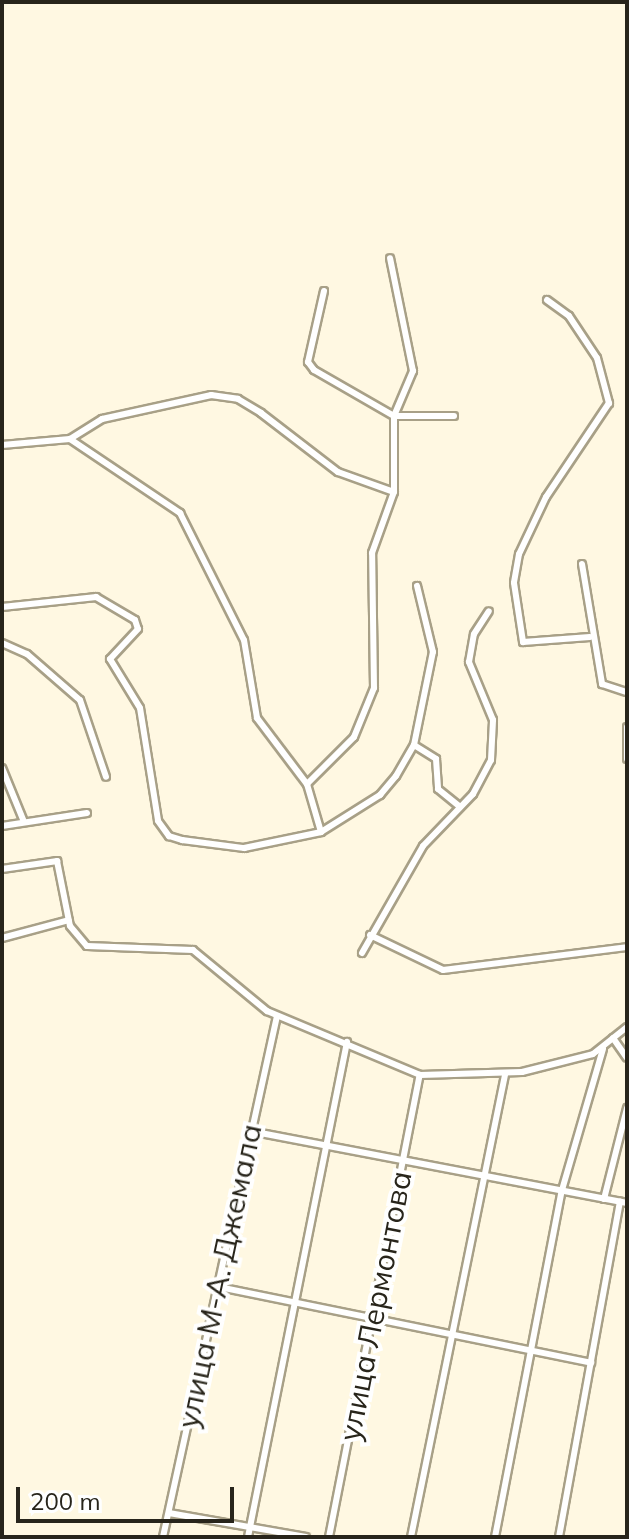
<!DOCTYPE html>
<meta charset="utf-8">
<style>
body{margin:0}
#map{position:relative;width:629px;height:1539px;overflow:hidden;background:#fff8e2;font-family:Mulish,sans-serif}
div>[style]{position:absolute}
.roads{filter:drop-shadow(2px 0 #a8a087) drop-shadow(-2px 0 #a8a087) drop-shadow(0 2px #a8a087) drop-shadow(0 -2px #a8a087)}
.minor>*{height:6px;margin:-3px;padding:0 3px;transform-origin:3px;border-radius:3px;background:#fff}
span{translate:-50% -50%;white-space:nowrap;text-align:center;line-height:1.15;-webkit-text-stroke:8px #fff;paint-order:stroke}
.street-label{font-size:30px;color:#28251b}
.frame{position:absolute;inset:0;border:4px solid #28251b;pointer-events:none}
.scale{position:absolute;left:16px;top:1487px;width:218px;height:36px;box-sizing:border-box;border:4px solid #28251b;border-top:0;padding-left:10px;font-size:24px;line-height:28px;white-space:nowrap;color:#28251b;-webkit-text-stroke:6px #fff;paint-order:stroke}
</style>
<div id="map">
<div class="roads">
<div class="minor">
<i style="left:324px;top:291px;width:73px;rotate:102.7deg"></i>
<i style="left:308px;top:362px;width:10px;rotate:53deg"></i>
<i style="left:314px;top:370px;width:92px;rotate:29.9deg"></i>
<i style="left:394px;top:416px;width:60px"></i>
<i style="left:547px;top:300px;width:27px;rotate:36deg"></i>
<i style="left:569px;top:316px;width:50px;rotate:56.3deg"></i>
<i style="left:597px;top:358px;width:47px;rotate:75.1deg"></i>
<i style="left:609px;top:403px;width:113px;rotate:123.8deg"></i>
<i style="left:546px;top:497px;width:63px;rotate:115.3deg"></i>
<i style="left:519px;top:554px;width:29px;rotate:100deg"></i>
<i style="left:514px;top:583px;width:60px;rotate:81.3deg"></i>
<i style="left:523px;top:642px;width:67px;rotate:-4.3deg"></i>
<i style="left:70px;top:439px;width:38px;rotate:-32deg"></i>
<i style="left:102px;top:419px;width:112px;rotate:-12.4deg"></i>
<i style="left:211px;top:395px;width:27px;rotate:8deg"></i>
<i style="left:238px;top:399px;width:27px;rotate:31deg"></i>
<i style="left:261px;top:413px;width:97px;rotate:37.5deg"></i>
<i style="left:338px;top:472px;width:59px;rotate:19.7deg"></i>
<i style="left:2px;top:445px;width:68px;rotate:-5deg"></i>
<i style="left:70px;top:439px;width:133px;rotate:33.9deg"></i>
<i style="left:180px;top:513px;width:142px;rotate:63.3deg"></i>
<i style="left:244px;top:640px;width:79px;rotate:80.5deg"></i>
<i style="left:257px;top:718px;width:83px;rotate:52.9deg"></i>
<i style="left:582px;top:564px;width:122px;rotate:80.5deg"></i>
<i style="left:602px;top:684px;width:26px;rotate:18deg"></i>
<i style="left:2px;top:607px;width:95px;rotate:-6.1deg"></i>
<i style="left:96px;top:597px;width:45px;rotate:30.5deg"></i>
<i style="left:135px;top:620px;width:9px;rotate:72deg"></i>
<i style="left:138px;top:629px;width:41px;rotate:133deg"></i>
<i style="left:110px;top:659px;width:57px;rotate:58.5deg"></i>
<i style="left:140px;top:708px;width:114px;rotate:80.9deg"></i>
<i style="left:158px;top:821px;width:19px;rotate:54deg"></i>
<i style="left:169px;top:836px;width:14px;rotate:17deg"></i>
<i style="left:182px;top:840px;width:63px;rotate:7.4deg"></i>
<i style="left:244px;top:848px;width:79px;rotate:-11.7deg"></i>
<i style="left:321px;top:832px;width:70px;rotate:-32.1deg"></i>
<i style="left:380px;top:795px;width:25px;rotate:-50deg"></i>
<i style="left:396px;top:776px;width:36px;rotate:-60deg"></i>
<i style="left:414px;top:745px;width:95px;rotate:-78.5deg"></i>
<i style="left:433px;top:652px;width:68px;rotate:-103.6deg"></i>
<i style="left:2px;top:643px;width:27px;rotate:24deg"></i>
<i style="left:27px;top:654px;width:70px;rotate:41deg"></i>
<i style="left:80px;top:700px;width:81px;rotate:71.3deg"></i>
<i style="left:627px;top:727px;width:32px;rotate:90deg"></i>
<i style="left:414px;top:745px;width:26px;rotate:32deg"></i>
<i style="left:436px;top:759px;width:30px;rotate:86deg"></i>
<i style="left:438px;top:789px;width:26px;rotate:39deg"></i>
<i style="left:2px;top:768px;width:58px;rotate:67.8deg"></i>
<i style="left:2px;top:826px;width:86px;rotate:-8.7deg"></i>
<i style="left:321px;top:832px;width:50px;rotate:-106.3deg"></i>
<i style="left:307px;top:784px;width:66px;rotate:-45deg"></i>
<i style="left:354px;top:737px;width:53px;rotate:-67.8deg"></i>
<i style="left:374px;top:688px;width:135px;rotate:-90.8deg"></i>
<i style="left:372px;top:553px;width:65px;rotate:-70.2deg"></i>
<i style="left:394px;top:492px;width:76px;rotate:-90deg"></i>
<i style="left:394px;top:416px;width:49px;rotate:-67.1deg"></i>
<i style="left:413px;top:371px;width:115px;rotate:-101.5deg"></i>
<i style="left:2px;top:869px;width:56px;rotate:-8.3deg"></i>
<i style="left:57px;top:861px;width:66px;rotate:78.7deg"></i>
<i style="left:70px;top:926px;width:26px;rotate:50deg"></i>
<i style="left:87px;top:946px;width:106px;rotate:2.2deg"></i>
<i style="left:193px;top:950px;width:96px;rotate:39.5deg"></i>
<i style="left:267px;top:1011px;width:166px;rotate:22.7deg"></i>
<i style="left:420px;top:1075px;width:102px;rotate:-1.7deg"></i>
<i style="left:522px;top:1072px;width:73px;rotate:-14.2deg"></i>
<i style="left:593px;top:1054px;width:43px;rotate:-38.5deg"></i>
<i style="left:370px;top:935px;width:81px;rotate:25.6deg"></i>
<i style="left:443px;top:970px;width:185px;rotate:-7.1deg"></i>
<i style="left:2px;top:938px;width:69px;rotate:-15deg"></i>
<i style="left:362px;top:953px;width:123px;rotate:-60.3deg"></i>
<i style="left:423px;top:846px;width:72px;rotate:-46.1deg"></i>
<i style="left:473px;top:794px;width:38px;rotate:-62deg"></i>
<i style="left:491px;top:760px;width:40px;rotate:-87.1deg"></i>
<i style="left:493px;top:720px;width:63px;rotate:-112.5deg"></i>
<i style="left:469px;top:662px;width:28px;rotate:-80deg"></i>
<i style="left:474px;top:634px;width:27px;rotate:-57deg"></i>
<i style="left:613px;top:1038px;width:24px;rotate:55deg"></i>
<i style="left:250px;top:1131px;width:384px;rotate:10.8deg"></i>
<i style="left:604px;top:1199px;width:94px;rotate:-75.8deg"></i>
<i style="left:214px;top:1286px;width:385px;rotate:11.5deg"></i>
<i style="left:169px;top:1513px;width:139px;rotate:9.9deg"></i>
<i style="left:163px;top:1537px;width:533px;rotate:-77.66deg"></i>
<i style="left:248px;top:1537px;width:505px;rotate:-78.69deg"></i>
<i style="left:329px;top:1537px;width:471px;rotate:-78.9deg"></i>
<i style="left:411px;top:1537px;width:473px;rotate:-78.5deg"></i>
<i style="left:495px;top:1537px;width:353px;rotate:-79.1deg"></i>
<i style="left:562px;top:1190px;width:147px;rotate:-73.8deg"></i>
<i style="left:559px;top:1537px;width:341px;rotate:-79.7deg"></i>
</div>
</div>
<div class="street-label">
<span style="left:219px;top:1276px;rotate:-78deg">улица М-А. Джемала</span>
<span style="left:375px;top:1306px;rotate:-79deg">улица Лермонтова</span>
</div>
<div class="frame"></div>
<div class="scale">200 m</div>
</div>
